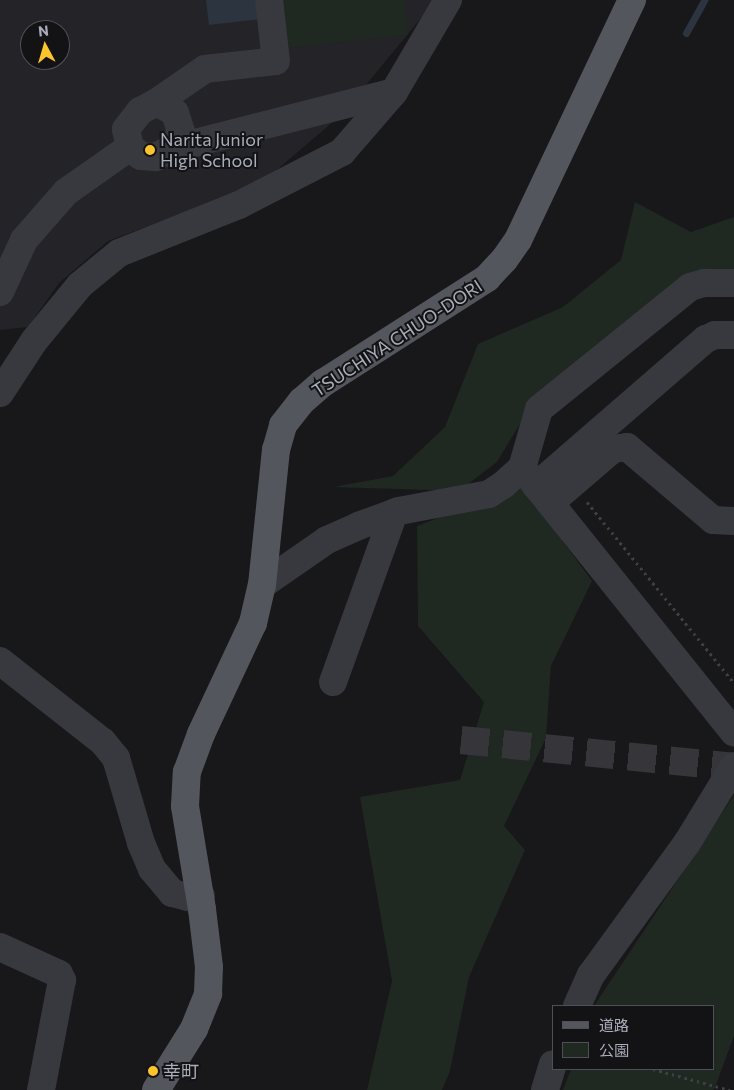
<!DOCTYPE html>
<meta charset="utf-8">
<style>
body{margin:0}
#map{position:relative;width:734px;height:1090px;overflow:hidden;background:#18171a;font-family:Commissioner,"Noto Sans JP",sans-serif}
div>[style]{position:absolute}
.built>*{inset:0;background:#242327}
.green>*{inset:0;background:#1f2821}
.water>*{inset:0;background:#2c353f}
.stream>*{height:7px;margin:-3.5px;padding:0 3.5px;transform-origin:3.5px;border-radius:3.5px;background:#2c353f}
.minor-tunnel>*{height:28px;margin-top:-14px;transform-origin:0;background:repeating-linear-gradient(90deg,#35353a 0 28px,transparent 0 42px)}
.path>*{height:3px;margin-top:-1.5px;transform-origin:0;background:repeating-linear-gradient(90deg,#3e4046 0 2.5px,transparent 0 6.5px)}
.minor>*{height:28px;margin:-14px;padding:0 14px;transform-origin:14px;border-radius:14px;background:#38393f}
.major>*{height:28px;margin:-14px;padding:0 14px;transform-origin:14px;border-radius:14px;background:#54565e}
.dots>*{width:14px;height:14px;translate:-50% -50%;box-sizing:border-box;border:2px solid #131215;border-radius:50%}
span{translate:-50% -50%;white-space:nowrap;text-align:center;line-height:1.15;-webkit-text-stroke:4px #131215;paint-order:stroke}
.poi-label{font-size:18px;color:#a9adba}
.left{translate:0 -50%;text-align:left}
.street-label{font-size:18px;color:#a9adba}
.legend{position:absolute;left:552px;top:1005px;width:162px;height:65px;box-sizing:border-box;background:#131215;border:1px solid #4f5057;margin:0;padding:6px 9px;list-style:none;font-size:15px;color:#a9adba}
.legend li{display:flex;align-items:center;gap:10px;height:25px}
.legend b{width:25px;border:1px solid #4f5057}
.north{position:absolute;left:20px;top:20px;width:50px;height:50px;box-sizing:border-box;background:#131215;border:1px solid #4f5057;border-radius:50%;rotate:354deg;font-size:14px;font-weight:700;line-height:20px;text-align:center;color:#a9adba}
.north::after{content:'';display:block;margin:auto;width:18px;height:22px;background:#fdc52c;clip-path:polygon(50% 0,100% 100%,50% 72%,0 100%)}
</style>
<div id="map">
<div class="built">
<i style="clip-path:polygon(evenodd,0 0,436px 0,341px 115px,259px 185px,108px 241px,59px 283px,28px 327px,0 330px,0 0,30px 30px,60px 30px,60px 60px,30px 60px,30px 30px)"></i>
</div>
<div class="green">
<i style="clip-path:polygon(282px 0,404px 0,408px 35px,287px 48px)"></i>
<i style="clip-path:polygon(635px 202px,691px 232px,734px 217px,734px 274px,534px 401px,497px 462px,459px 491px,333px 487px,393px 476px,445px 427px,478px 344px,563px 307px,621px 260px)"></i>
<i style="clip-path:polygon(522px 486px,592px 581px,551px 666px,546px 738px,504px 826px,525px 850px,469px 977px,450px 1071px,442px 1090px,367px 1090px,392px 981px,360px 797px,460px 780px,484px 702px,418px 626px,417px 526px)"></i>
<i style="clip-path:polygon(734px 795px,734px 1036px,714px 1090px,563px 1090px,571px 1069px,713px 1069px,713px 1006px,594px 1006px)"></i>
</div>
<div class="water">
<i style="clip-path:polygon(206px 0,258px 0,260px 19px,209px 25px)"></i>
</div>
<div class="stream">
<i style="left:686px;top:33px;width:38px;rotate:-61deg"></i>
</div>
<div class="minor-tunnel">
<i style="left:461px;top:740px;width:274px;rotate:5.6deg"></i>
</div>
<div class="path">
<i style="left:587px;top:502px;width:233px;rotate:50.9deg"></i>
<i style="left:653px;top:1069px;width:80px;rotate:15.3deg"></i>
</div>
<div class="minor">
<i style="left:157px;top:102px;width:58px;rotate:-34.5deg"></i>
<i style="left:205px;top:69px;width:71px;rotate:-6.4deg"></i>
<i style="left:276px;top:61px;width:61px;rotate:-96.5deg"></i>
<i style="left:157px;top:102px;width:21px;rotate:31deg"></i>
<i style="left:175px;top:113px;width:20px;rotate:72deg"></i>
<i style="left:181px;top:132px;width:20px;rotate:120deg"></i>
<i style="left:171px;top:149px;width:18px;rotate:153deg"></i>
<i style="left:155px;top:157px;width:14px;rotate:-176deg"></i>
<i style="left:141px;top:156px;width:14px;rotate:-141deg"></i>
<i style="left:130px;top:147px;width:18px;rotate:-103deg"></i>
<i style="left:126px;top:129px;width:23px;rotate:-52deg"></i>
<i style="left:140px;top:111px;width:19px;rotate:-28deg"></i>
<i style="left:171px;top:149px;width:230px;rotate:-14.3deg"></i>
<i style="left:0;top:292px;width:57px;rotate:-65.2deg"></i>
<i style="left:24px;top:240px;width:64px;rotate:-48.8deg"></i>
<i style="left:66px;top:192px;width:78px;rotate:-35.1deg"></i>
<i style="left:0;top:393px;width:62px;rotate:-56.8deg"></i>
<i style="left:34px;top:341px;width:72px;rotate:-50.6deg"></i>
<i style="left:80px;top:285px;width:50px;rotate:-39.4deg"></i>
<i style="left:119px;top:253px;width:129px;rotate:-21.8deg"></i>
<i style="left:239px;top:205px;width:116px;rotate:-27.2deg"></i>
<i style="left:342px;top:152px;width:79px;rotate:-49.1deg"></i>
<i style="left:394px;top:92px;width:107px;rotate:-59.6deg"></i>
<i style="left:522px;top:468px;width:339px;rotate:51.3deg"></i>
<i style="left:536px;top:486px;width:225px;rotate:-40.9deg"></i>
<i style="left:706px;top:339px;width:10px;rotate:-24deg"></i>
<i style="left:715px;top:335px;width:19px"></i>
<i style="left:550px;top:503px;width:83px;rotate:-40.6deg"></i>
<i style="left:613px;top:449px;width:14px;rotate:-8deg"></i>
<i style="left:627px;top:447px;width:113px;rotate:40.3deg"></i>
<i style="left:713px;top:520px;width:21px;rotate:3deg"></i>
<i style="left:262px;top:585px;width:79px;rotate:-34.7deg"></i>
<i style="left:327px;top:540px;width:34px;rotate:-24deg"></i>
<i style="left:358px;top:526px;width:44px;rotate:-20.1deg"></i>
<i style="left:399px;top:511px;width:92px;rotate:-10.7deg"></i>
<i style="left:489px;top:494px;width:17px;rotate:-33deg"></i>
<i style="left:503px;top:485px;width:25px;rotate:-42deg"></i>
<i style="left:522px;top:468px;width:61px;rotate:-73.9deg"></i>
<i style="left:539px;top:409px;width:194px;rotate:-38.9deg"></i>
<i style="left:690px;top:287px;width:15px;rotate:-16deg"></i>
<i style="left:704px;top:283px;width:30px"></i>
<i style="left:0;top:661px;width:131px;rotate:38.2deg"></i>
<i style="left:103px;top:742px;width:21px;rotate:51deg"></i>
<i style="left:116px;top:758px;width:89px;rotate:73.6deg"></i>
<i style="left:141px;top:843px;width:28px;rotate:67deg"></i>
<i style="left:152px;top:869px;width:31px;rotate:50deg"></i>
<i style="left:172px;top:893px;width:16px;rotate:14deg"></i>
<i style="left:188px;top:897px;width:13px;rotate:-4deg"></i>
<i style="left:333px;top:682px;width:180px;rotate:-70.2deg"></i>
<i style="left:0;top:947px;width:65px;rotate:24.6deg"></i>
<i style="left:59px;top:974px;width:7px;rotate:63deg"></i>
<i style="left:62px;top:980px;width:112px;rotate:100.8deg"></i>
<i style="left:577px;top:1006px;width:34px;rotate:-66deg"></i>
<i style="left:591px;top:975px;width:163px;rotate:-54deg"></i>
<i style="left:687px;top:843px;width:90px;rotate:-58.6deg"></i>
<i style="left:545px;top:1090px;width:27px;rotate:-73deg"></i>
</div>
<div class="major">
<i style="left:156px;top:1090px;width:72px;rotate:-58.1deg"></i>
<i style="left:194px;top:1029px;width:38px;rotate:-68deg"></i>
<i style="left:208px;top:994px;width:27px;rotate:-88deg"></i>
<i style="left:209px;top:967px;width:58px;rotate:-96.9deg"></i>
<i style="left:202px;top:909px;width:104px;rotate:-99.4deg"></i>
<i style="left:185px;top:806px;width:34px;rotate:-87deg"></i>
<i style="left:187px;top:772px;width:40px;rotate:-69.8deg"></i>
<i style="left:201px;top:734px;width:123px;rotate:-64.9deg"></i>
<i style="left:253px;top:623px;width:39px;rotate:-77deg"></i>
<i style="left:262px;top:585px;width:136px;rotate:-84.1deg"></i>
<i style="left:276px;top:450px;width:26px;rotate:-74deg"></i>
<i style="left:283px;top:425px;width:31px;rotate:-52deg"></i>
<i style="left:302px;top:401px;width:28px;rotate:-41deg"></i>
<i style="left:323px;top:383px;width:195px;rotate:-32.6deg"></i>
<i style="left:487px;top:278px;width:25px;rotate:-47deg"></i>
<i style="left:504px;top:260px;width:24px;rotate:-55deg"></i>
<i style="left:518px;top:240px;width:266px;rotate:-64.6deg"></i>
</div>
<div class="dots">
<i style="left:150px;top:150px;background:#fdc52c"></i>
<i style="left:153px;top:1071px;background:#fdc52c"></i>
</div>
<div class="poi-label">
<span class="left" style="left:160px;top:150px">Narita Junior<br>High School</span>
<span class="left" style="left:163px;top:1071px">幸町</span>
</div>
<div class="street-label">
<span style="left:397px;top:338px;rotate:-33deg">TSUCHIYA CHUO-DORI</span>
</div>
<ul class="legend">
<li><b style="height:6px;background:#54565e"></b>道路</li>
<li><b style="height:14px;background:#1f2821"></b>公園</li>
</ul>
<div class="north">N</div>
</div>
